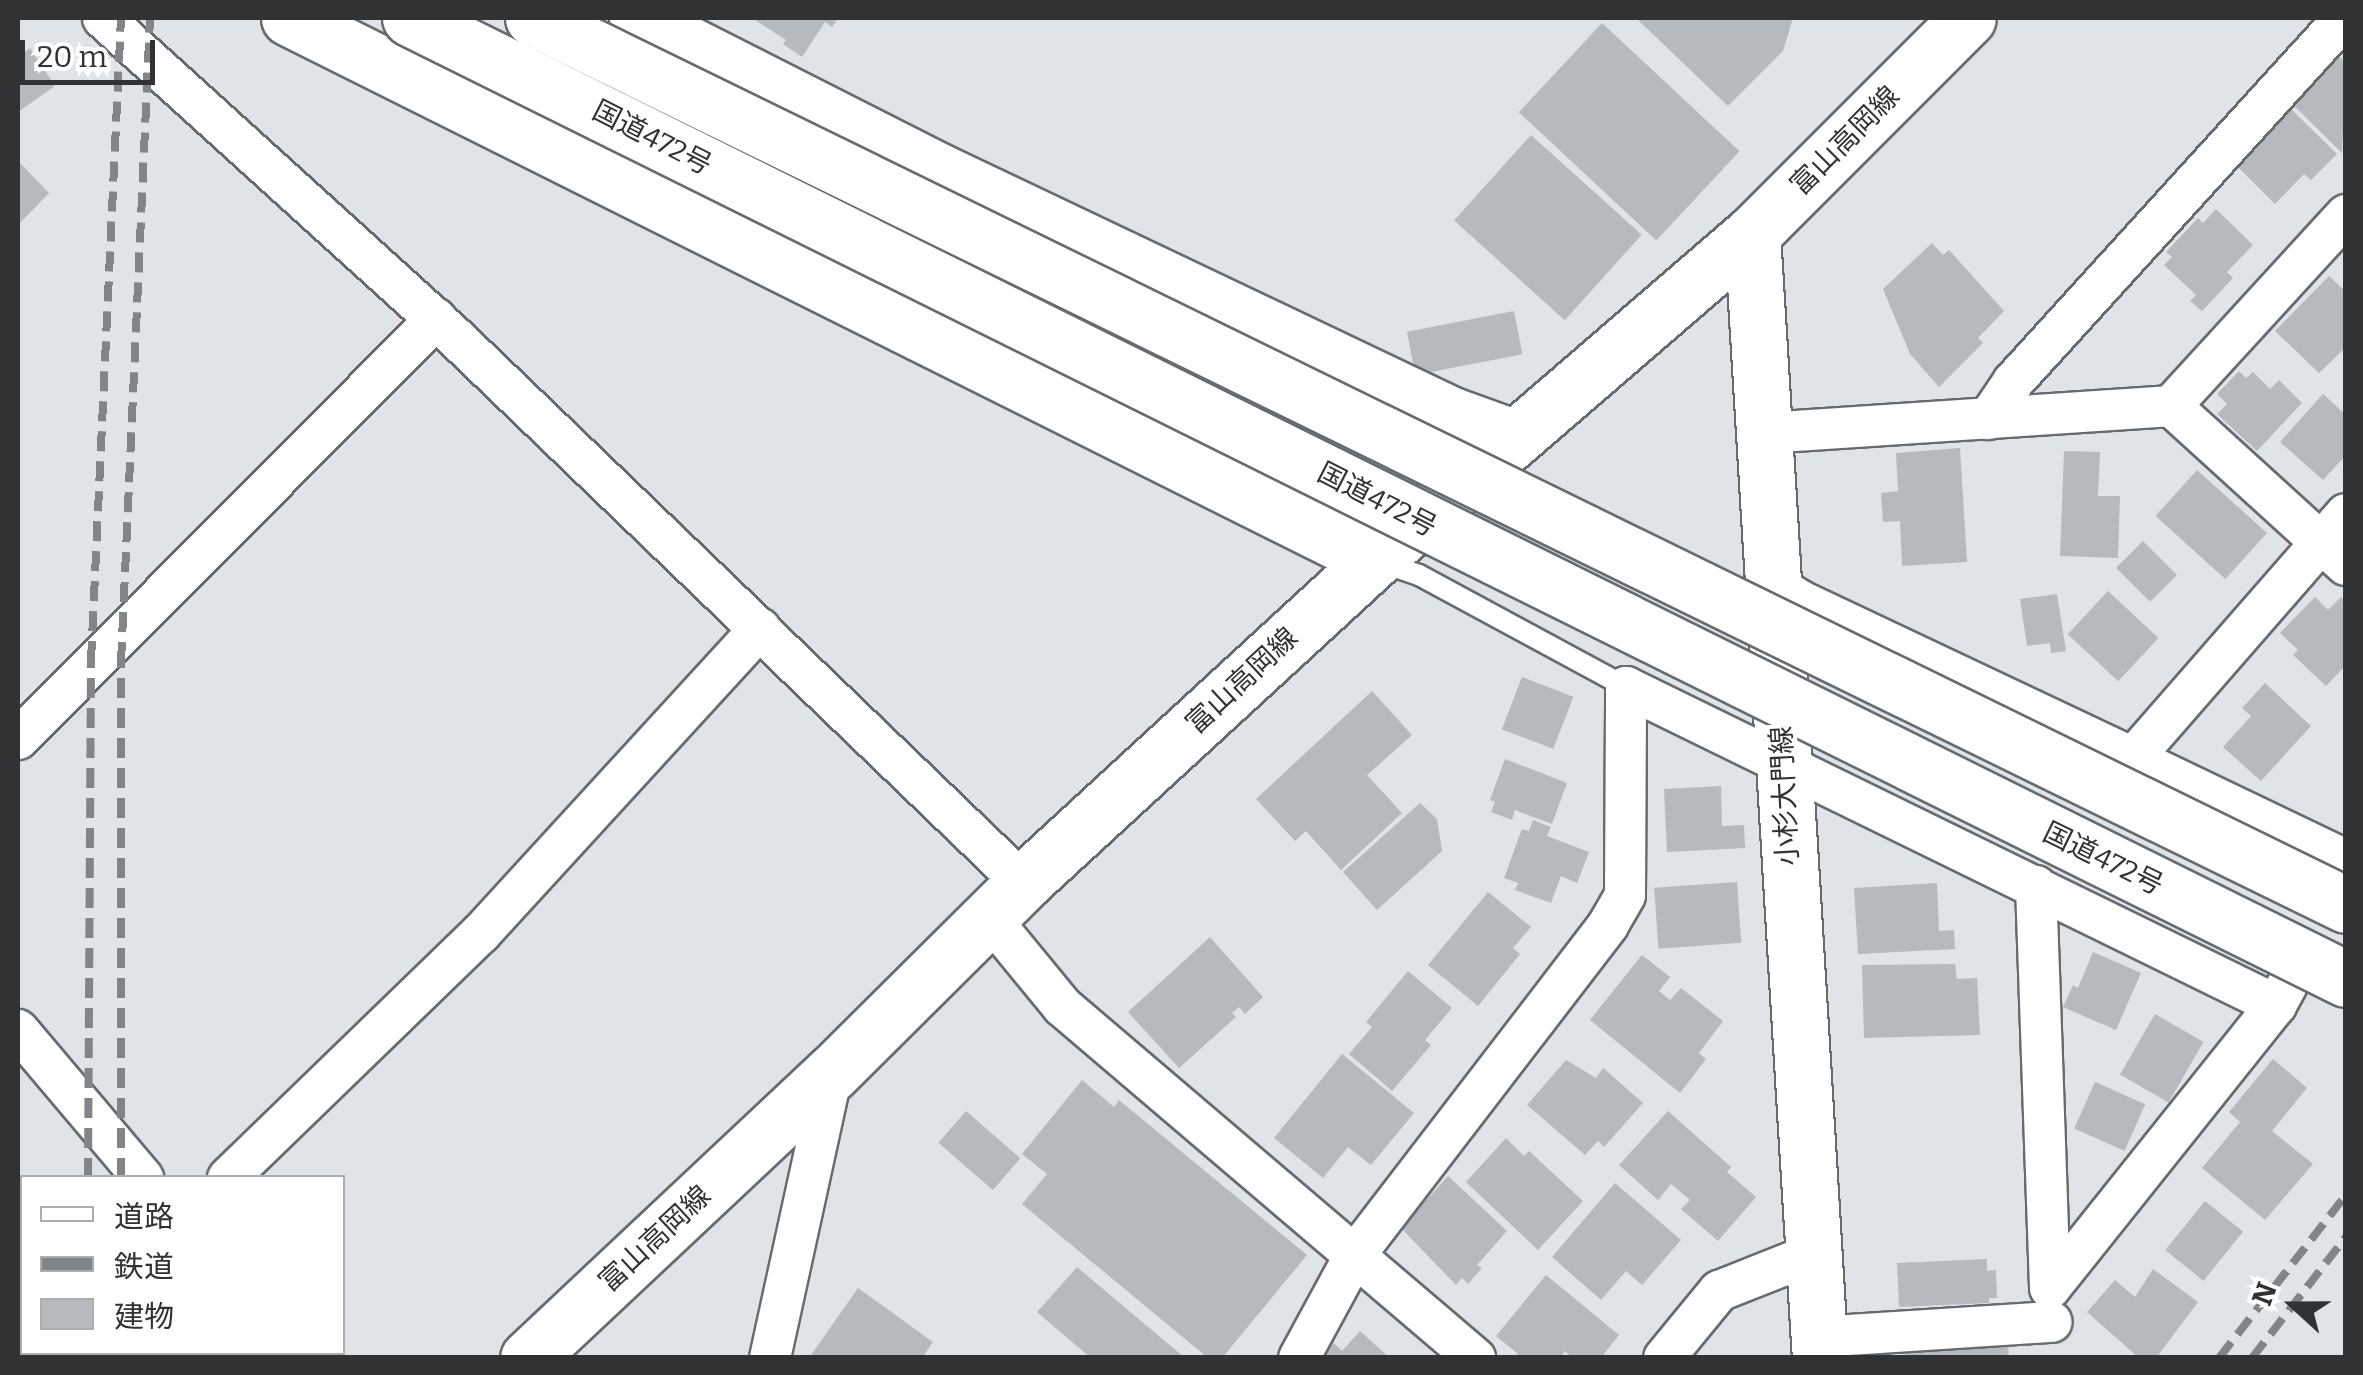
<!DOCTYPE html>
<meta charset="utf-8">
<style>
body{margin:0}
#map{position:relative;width:2363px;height:1375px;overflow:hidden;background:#dfe4e9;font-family:Bitter,"Noto Sans JP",serif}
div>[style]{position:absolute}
.building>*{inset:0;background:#b5babf;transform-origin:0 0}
.roads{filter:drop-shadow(2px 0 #676b6f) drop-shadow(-2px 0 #676b6f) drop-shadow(0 2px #676b6f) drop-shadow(0 -2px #676b6f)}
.lane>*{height:20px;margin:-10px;padding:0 10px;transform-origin:10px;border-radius:10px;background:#fff}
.street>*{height:40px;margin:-20px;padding:0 20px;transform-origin:20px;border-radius:20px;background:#fff}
.secondary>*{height:55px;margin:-27.5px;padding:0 27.5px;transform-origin:27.5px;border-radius:27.5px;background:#fff}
.primary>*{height:55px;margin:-27.5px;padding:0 27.5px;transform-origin:27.5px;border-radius:27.5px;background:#fff}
.highway>*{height:55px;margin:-27.5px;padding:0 27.5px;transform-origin:27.5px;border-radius:27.5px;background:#fff}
.rail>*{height:8px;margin-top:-4px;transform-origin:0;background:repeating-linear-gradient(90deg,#828588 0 20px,transparent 0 30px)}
.bridges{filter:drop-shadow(2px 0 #676b6f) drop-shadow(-2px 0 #676b6f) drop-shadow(0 2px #676b6f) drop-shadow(0 -2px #676b6f)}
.highway-bridge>*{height:55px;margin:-27.5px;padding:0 27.5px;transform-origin:27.5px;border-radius:27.5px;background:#fff}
span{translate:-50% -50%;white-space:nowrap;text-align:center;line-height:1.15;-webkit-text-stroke:8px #fff;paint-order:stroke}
.street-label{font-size:28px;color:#303234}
.frame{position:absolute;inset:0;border:20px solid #303234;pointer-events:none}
.legend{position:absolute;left:20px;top:1175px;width:325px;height:180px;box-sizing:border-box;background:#fff;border:2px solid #acadae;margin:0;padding:12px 18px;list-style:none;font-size:30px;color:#303234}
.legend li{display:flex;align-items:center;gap:20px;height:50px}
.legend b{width:50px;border:2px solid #acadae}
.north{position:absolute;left:2243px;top:1255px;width:100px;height:100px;-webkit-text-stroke:8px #fff;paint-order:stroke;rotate:291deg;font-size:28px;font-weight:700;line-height:40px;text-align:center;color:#303234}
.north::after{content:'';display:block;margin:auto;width:35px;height:45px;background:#303234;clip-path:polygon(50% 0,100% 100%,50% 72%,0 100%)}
.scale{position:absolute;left:20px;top:40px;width:135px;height:45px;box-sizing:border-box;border:5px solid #303234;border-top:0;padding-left:12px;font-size:30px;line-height:35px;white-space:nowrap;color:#303234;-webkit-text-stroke:8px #fff;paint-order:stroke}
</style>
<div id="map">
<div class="building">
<i style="clip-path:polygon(752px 18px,838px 18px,832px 27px,825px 22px,802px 57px,783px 44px,786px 40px)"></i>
<i style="clip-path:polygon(1636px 18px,1793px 18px,1783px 51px,1728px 106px)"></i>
<i style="left:1602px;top:23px;width:188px;height:122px;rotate:43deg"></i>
<i style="clip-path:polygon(30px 48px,55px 86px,18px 112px,18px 57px)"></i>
<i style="clip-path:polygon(2338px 56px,2346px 63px,2342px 153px,2291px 103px)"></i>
<i style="clip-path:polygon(2290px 108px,2337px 154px,2311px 180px,2304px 174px,2275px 204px,2236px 165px)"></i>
<i style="left:1531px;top:135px;width:149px;height:115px;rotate:42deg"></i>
<i style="clip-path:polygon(18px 161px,49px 193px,18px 225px)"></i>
<i style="clip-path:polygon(2216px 209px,2253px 245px,2227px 272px,2233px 278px,2202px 311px,2190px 301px,2196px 295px,2164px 265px,2172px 257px,2166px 252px,2198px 218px,2203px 223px)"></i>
<i style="clip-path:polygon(1932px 243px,1943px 255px,1949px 250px,2004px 311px,1978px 338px,1983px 343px,1939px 387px,1910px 354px,1883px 289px)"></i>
<i style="clip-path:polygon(2329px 276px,2346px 292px,2346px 347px,2319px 373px,2275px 331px)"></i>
<i style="left:1514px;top:311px;width:44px;height:109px;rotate:79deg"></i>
<i style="clip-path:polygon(2239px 371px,2246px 378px,2253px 372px,2270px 389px,2279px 380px,2302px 403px,2257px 451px,2217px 414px,2227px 404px,2217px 394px)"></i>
<i style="clip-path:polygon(2323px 394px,2346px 415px,2346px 455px,2323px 480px,2280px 442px)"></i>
<i style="clip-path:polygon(1960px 448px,1967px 562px,1902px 566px,1900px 521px,1883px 522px,1881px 493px,1898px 491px,1896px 453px)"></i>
<i style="clip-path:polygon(2064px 451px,2100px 452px,2098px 496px,2120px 496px,2118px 558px,2060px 556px)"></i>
<i style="left:2197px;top:470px;width:94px;height:62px;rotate:42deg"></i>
<i style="left:2143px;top:541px;width:48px;height:38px;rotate:45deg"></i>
<i style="left:2108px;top:591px;width:69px;height:59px;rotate:43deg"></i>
<i style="clip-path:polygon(2057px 594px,2066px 651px,2051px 653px,2050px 643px,2027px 646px,2020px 599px)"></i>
<i style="clip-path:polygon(2315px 597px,2328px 610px,2341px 597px,2346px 602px,2346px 665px,2326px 686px,2293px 655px,2298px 650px,2280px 633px)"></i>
<i style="left:1522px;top:677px;width:55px;height:56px;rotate:21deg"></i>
<i style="clip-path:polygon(2265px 683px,2311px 726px,2261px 781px,2223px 747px,2251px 716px,2242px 708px)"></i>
<i style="clip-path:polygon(1372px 691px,1412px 735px,1367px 775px,1402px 813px,1341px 870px,1306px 831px,1295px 841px,1256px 799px)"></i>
<i style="clip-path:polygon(1505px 759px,1567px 783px,1552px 824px,1515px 810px,1512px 820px,1491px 812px,1495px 802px,1490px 800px)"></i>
<i style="clip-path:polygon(1721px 786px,1722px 826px,1744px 825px,1745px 848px,1667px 852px,1664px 789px)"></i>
<i style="clip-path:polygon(1420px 803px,1437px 819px,1442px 851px,1377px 910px,1343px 872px)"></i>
<i style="clip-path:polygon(1533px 820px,1551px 827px,1547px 836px,1589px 852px,1577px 883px,1561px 876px,1551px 903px,1515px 890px,1518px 883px,1504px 878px,1522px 829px,1529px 831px)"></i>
<i style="left:1737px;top:882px;width:61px;height:83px;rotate:86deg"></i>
<i style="clip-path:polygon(1937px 883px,1939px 931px,1954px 930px,1955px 949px,1858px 954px,1854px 888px)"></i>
<i style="clip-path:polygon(1488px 892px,1531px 927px,1513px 948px,1520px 954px,1478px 1006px,1428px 965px)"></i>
<i style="clip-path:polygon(1210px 937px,1263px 997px,1245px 1014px,1239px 1007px,1232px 1013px,1236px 1017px,1179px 1068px,1128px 1012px)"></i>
<i style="clip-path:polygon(2093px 952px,2141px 973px,2116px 1030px,2063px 1007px,2073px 985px,2078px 988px)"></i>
<i style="clip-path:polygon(1642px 955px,1670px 977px,1659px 991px,1670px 1000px,1681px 988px,1723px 1021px,1699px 1053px,1706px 1059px,1680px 1093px,1590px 1020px)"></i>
<i style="clip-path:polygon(1955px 964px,1957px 979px,1977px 978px,1980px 1035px,1864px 1038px,1862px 965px)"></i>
<i style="clip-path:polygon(1408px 971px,1452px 1008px,1425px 1040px,1431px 1045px,1392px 1091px,1349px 1054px,1372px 1027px,1366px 1022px)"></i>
<i style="left:2155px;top:1014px;width:56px;height:70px;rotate:30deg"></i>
<i style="clip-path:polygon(1342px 1054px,1414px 1113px,1371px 1165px,1348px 1147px,1323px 1178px,1274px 1138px)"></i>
<i style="clip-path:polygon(2273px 1059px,2307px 1088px,2272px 1131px,2313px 1164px,2265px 1220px,2202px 1168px,2240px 1122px,2229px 1112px)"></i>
<i style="clip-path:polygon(1566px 1060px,1596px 1078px,1603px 1068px,1643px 1103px,1604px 1147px,1598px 1141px,1585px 1155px,1527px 1105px)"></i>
<i style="clip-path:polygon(1082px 1080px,1114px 1107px,1119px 1100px,1307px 1255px,1222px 1358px,1208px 1358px,1022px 1204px,1047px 1174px,1022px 1154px)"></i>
<i style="left:2095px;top:1082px;width:55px;height:51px;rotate:24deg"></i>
<i style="left:966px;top:1111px;width:72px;height:42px;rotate:41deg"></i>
<i style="clip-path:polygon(1668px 1111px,1731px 1167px,1727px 1172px,1756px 1197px,1718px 1241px,1681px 1209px,1690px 1200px,1671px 1184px,1658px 1200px,1619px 1165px)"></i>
<i style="clip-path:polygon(1506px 1138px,1524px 1156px,1529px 1151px,1583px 1201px,1538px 1250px,1466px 1182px)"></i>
<i style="clip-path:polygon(1448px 1176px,1507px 1231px,1477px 1265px,1482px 1268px,1468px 1284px,1462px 1278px,1456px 1285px,1401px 1228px)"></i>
<i style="clip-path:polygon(1615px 1183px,1681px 1240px,1642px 1285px,1626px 1271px,1601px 1300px,1552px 1257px)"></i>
<i style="left:2205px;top:1201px;width:49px;height:63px;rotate:39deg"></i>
<i style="clip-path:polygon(1987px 1259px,1987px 1271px,1996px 1270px,1997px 1298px,1989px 1298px,1989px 1303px,1899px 1307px,1897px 1263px)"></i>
<i style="clip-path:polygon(1077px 1267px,1185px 1358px,1091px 1358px,1037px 1312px)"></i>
<i style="clip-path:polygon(2153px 1269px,2198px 1302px,2156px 1358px,2139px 1358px,2087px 1312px,2115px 1280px,2135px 1297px)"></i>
<i style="clip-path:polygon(1546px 1275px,1619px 1335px,1601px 1358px,1572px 1358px,1565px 1351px,1560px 1358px,1515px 1358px,1518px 1354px,1496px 1336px)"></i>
<i style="clip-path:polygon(858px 1288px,933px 1342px,922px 1358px,809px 1358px)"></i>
<i style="clip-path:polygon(1360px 1331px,1390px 1358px,1322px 1358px,1334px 1343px,1342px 1351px)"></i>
<i style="left:2008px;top:1338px;width:20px;height:103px;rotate:87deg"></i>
</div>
<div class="roads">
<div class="lane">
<i style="left:1381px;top:562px;width:40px;rotate:18.9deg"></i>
<i style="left:1419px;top:575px;width:235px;rotate:28.4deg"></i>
</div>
<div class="street">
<i style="left:103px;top:18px;width:478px;rotate:42.2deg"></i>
<i style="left:457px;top:339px;width:785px;rotate:43.86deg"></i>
<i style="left:2171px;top:406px;width:259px;rotate:-47.5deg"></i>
<i style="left:1988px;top:419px;width:45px;rotate:-56deg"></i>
<i style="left:2013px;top:382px;width:492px;rotate:-47.7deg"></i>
<i style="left:1766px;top:433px;width:406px;rotate:-3.8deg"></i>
<i style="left:2171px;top:406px;width:236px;rotate:42.3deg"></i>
<i style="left:1772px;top:583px;width:34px;rotate:32deg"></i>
<i style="left:1801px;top:601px;width:367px;rotate:25.3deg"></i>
<i style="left:2133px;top:758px;width:324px;rotate:-48.9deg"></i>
<i style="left:18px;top:739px;width:593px;rotate:-45.14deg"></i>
<i style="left:2133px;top:758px;width:236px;rotate:25.6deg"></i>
<i style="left:2036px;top:886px;width:402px;rotate:88deg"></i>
<i style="left:2050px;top:1288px;width:362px;rotate:-51.4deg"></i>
<i style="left:989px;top:917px;width:115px;rotate:50.6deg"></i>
<i style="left:1062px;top:1006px;width:543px;rotate:40.44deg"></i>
<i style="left:18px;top:1030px;width:194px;rotate:49.8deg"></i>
<i style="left:228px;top:1178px;width:352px;rotate:-44.1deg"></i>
<i style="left:481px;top:933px;width:413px;rotate:-47.5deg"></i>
<i style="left:1818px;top:1337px;width:234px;rotate:-3.7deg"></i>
<i style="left:225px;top:1352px;width:6px;rotate:72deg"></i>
<i style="left:770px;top:1358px;width:292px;rotate:-77.7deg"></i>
<i style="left:1299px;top:1358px;width:117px;rotate:-61.5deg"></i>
<i style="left:1355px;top:1255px;width:416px;rotate:-52.5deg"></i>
<i style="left:1608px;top:925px;width:34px;rotate:-60deg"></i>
<i style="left:1625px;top:895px;width:208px;rotate:-89.7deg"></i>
<i style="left:1626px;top:687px;width:724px;rotate:26.07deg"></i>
<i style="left:2276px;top:1005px;width:23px;rotate:-61deg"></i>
<i style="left:1664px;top:1358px;width:87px;rotate:-50.6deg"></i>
<i style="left:1719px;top:1291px;width:98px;rotate:-21.6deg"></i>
</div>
<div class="secondary">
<i style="left:1752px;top:234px;width:1126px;rotate:86.54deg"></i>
</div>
<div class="primary">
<i style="left:528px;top:1358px;width:417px;rotate:-43.2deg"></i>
<i style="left:832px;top:1073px;width:269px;rotate:-44.8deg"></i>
<i style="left:1023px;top:883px;width:477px;rotate:-42.6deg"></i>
<i style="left:1374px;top:560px;width:499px;rotate:-40.8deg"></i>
<i style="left:1752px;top:234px;width:305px;rotate:-45deg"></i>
</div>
<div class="highway">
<i style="left:289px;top:18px;width:1213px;rotate:26.54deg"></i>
<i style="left:637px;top:18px;width:339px;rotate:26.9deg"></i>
<i style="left:939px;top:171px;width:568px;rotate:25.44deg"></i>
<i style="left:1452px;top:415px;width:65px;rotate:19.8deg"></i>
</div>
</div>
<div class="rail">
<i style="left:88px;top:1178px;width:517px;rotate:-89.67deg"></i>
<i style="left:91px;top:661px;width:644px;rotate:-87.33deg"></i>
<i style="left:121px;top:1178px;width:516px;rotate:-90deg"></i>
<i style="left:121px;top:662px;width:645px;rotate:-87.42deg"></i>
<i style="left:122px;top:1352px;width:6px;rotate:90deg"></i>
<i style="left:88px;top:1358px;width:6px;rotate:-90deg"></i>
<i style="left:2219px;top:1358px;width:207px;rotate:-52.1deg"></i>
<i style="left:2252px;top:1358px;width:153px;rotate:-52.2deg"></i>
</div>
<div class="bridges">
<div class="highway-bridge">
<i style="left:410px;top:18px;width:2161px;rotate:26.4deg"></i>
<i style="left:533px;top:18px;width:2018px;rotate:26.07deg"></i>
</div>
</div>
<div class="street-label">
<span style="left:652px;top:138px;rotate:27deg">国道472号</span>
<span style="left:1845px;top:141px;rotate:-45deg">富山高岡線</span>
<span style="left:1377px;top:500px;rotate:27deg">国道472号</span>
<span style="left:1242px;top:681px;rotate:-43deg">富山高岡線</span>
<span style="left:1785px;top:796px;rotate:-93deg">小杉大門線</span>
<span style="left:2103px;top:859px;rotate:26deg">国道472号</span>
<span style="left:655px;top:1239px;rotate:-43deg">富山高岡線</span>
</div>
<div class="frame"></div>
<ul class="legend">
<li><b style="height:12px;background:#fff"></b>道路</li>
<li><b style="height:12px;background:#828588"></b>鉄道</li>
<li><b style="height:28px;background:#b5babf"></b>建物</li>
</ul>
<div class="north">N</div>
<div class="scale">20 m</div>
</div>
